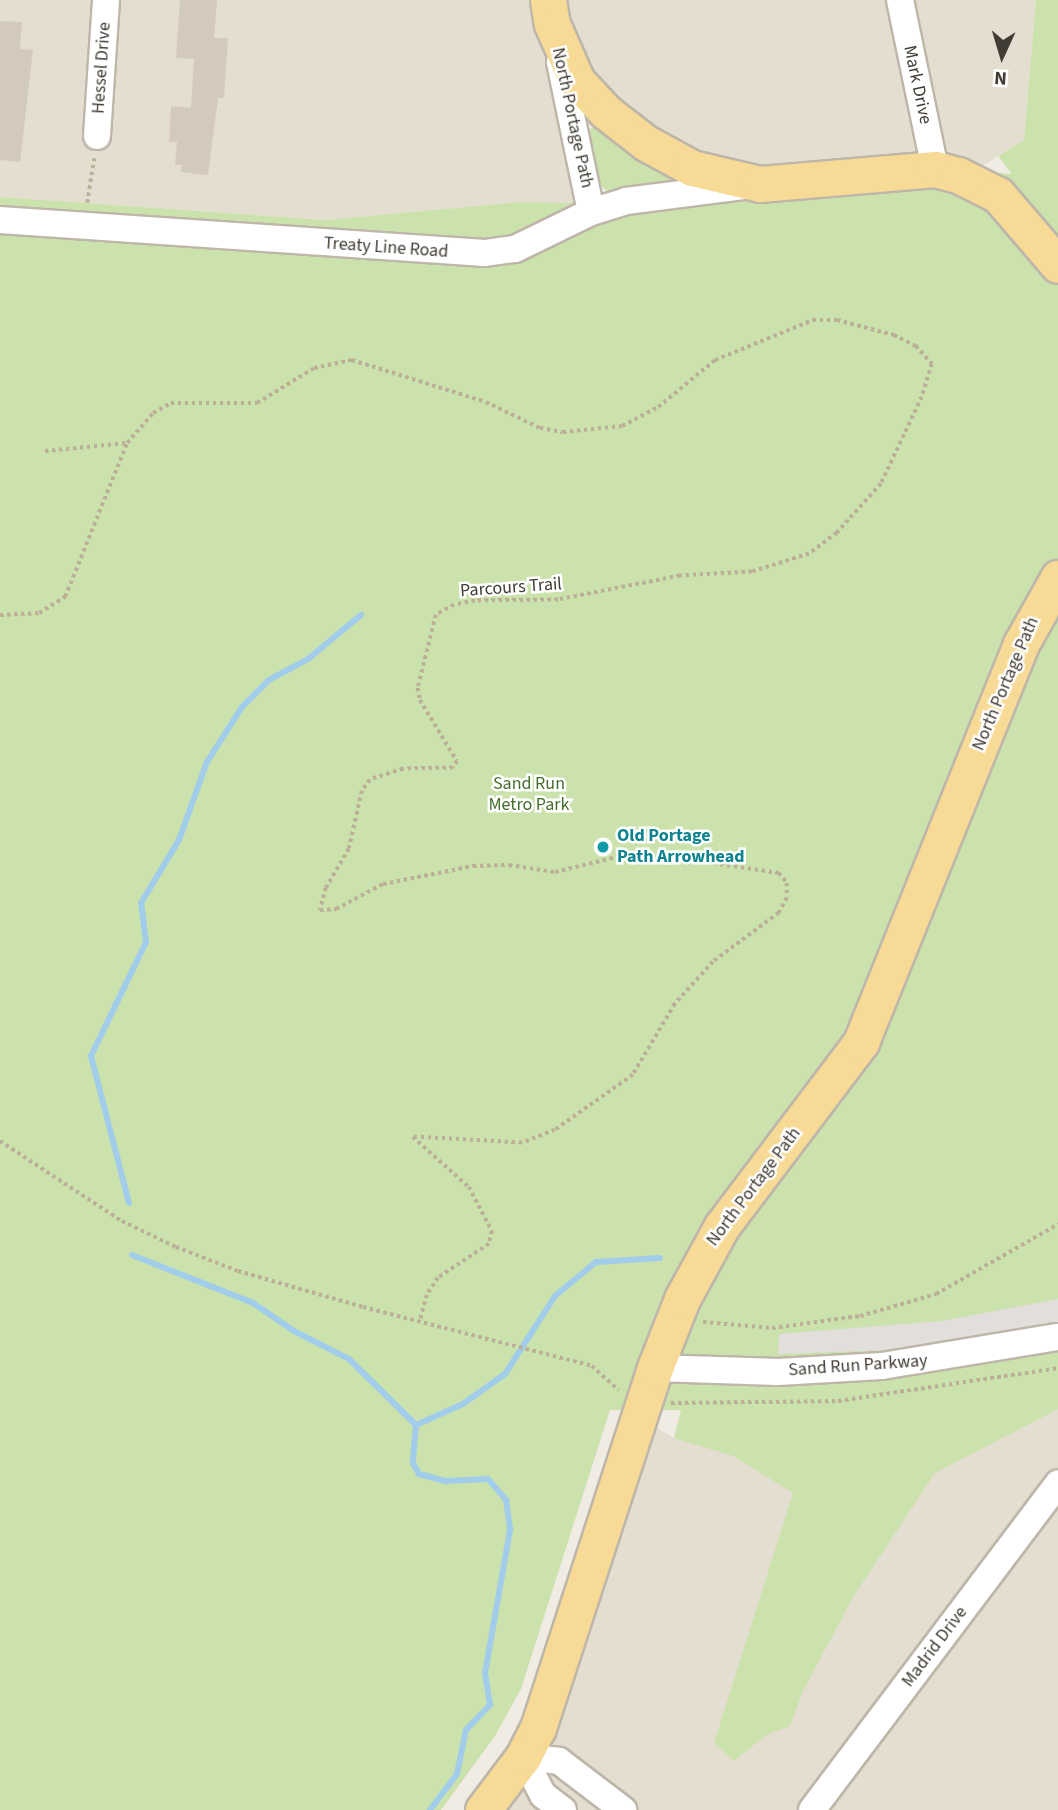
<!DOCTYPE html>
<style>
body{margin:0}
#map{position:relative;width:1058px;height:1810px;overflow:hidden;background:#f0ece3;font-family:"Source Sans 3",sans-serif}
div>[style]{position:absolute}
.residential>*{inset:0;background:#e4ded1}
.green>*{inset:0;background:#cbe2ad}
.parking>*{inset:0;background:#e1dedb}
.stream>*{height:6px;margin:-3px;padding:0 3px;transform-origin:3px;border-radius:3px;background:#a2cdea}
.building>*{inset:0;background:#d4cabc}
.path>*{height:3.5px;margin-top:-1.75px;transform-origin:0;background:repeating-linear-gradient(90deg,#bbaf98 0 3.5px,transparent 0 7px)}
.roads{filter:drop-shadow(2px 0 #beb6a9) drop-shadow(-2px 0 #beb6a9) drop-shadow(0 2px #beb6a9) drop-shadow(0 -2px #beb6a9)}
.minor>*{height:26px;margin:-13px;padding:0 13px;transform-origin:13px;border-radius:13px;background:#fff}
.major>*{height:35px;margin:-17.5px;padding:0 17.5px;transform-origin:17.5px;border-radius:17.5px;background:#f7da95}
.dots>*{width:19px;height:19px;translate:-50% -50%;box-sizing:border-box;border:4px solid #fff;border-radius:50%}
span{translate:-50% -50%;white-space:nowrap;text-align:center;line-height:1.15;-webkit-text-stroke:5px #fff;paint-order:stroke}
.street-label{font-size:18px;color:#413c34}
.park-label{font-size:18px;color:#456e2c}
.culture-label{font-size:18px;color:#0d838f;font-weight:700}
.left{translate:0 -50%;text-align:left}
.north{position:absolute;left:967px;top:21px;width:70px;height:70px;-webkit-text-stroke:5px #fff;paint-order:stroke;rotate:184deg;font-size:19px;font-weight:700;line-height:28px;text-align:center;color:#413c34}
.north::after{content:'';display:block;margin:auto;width:24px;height:32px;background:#413c34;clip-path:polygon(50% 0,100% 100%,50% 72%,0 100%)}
</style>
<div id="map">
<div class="residential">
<i style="clip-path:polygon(0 0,1036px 0,1024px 140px,974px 171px,692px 168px,577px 81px,577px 204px,522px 202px,325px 220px,0 197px)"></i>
<i style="clip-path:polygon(1058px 1394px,1058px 1810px,483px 1810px,491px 1801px,639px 1417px,674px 1438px)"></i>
</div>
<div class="green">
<i style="clip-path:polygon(1036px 0,1058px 0,1058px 1409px,935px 1473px,853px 1597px,803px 1691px,790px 1726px,766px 1735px,734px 1761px,714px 1743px,793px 1493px,733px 1456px,674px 1438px,681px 1410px,610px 1410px,521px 1689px,495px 1736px,441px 1810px,0 1810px,0 197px,325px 220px,522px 202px,630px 205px,974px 171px,1012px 174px,998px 156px,1024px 140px)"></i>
<i style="clip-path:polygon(599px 125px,672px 176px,673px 182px,612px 194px,603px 188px,595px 176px,587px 138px,588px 130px)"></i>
</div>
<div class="parking">
<i style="clip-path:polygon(1058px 1299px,1058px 1326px,918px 1349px,778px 1354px,779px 1334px,942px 1321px)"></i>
</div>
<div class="stream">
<i style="left:129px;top:1203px;width:152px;rotate:-104.5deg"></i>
<i style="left:91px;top:1056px;width:127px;rotate:-64.2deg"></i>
<i style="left:146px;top:942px;width:39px;rotate:-97deg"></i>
<i style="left:141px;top:903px;width:74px;rotate:-58.9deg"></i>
<i style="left:179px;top:840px;width:83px;rotate:-70.3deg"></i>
<i style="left:207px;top:762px;width:65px;rotate:-57.5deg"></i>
<i style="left:242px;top:707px;width:38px;rotate:-45deg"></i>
<i style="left:269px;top:680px;width:44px;rotate:-28.3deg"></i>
<i style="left:308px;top:659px;width:69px;rotate:-39.7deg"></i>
<i style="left:132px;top:1255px;width:130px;rotate:21.6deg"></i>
<i style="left:253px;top:1303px;width:50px;rotate:34.3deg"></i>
<i style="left:294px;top:1331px;width:62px;rotate:27deg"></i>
<i style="left:349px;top:1359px;width:94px;rotate:44.6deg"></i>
<i style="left:416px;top:1425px;width:38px;rotate:95deg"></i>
<i style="left:413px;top:1463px;width:13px;rotate:61deg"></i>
<i style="left:419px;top:1474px;width:27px;rotate:15deg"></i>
<i style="left:445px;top:1481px;width:43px;rotate:-2.7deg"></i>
<i style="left:488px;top:1479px;width:28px;rotate:49deg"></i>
<i style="left:506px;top:1500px;width:30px;rotate:82deg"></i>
<i style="left:510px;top:1530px;width:145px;rotate:99.9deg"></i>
<i style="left:485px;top:1673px;width:32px;rotate:81deg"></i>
<i style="left:490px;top:1705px;width:35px;rotate:134deg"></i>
<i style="left:466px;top:1730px;width:45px;rotate:101.6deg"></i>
<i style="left:457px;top:1774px;width:45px;rotate:126.9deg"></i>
<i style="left:416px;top:1425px;width:51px;rotate:-24.1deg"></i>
<i style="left:463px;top:1404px;width:52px;rotate:-35.5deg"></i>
<i style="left:505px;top:1374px;width:93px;rotate:-57.3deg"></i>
<i style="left:555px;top:1296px;width:53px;rotate:-39.7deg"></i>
<i style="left:596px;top:1262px;width:64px;rotate:-3.6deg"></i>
</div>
<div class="building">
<i style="clip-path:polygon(180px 0,217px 0,214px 38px,228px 38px,224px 98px,218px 98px,208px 175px,181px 172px,182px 165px,175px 165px,177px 142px,169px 142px,171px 106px,191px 108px,194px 59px,176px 58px)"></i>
<i style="clip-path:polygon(0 21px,22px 22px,20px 49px,33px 50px,20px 162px,0 160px)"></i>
</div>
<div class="path">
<i style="left:87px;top:203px;width:45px;rotate:-81deg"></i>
<i style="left:45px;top:451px;width:82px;rotate:-5.6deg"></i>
<i style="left:0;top:615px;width:39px;rotate:-3deg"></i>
<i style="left:39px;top:613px;width:31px;rotate:-32deg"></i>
<i style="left:65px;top:597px;width:166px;rotate:-68.1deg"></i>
<i style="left:127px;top:443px;width:40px;rotate:-49deg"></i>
<i style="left:153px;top:413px;width:21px;rotate:-29deg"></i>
<i style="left:171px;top:403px;width:86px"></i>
<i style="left:257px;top:403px;width:67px;rotate:-31.6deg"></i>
<i style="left:314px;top:368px;width:39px;rotate:-12deg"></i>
<i style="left:352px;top:360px;width:140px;rotate:17.4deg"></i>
<i style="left:486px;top:402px;width:60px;rotate:25.7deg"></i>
<i style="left:540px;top:428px;width:23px;rotate:10deg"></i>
<i style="left:563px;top:432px;width:59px;rotate:-5.8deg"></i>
<i style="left:622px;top:426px;width:41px;rotate:-27.8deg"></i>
<i style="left:658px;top:407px;width:74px;rotate:-39.5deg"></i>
<i style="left:715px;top:360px;width:106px;rotate:-22.2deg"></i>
<i style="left:813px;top:320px;width:24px"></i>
<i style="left:837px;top:320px;width:59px;rotate:14.7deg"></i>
<i style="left:894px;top:335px;width:25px;rotate:27deg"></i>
<i style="left:916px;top:346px;width:24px;rotate:48deg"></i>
<i style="left:932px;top:364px;width:34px;rotate:107deg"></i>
<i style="left:922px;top:397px;width:96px;rotate:115.2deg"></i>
<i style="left:881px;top:484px;width:66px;rotate:131.9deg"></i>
<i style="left:837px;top:533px;width:35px;rotate:143deg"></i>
<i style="left:809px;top:554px;width:60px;rotate:162.5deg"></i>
<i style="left:752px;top:572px;width:72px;rotate:176.8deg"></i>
<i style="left:680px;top:576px;width:124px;rotate:168.9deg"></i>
<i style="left:558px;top:600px;width:83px;rotate:179.3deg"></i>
<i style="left:475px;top:601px;width:21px;rotate:169deg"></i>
<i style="left:454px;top:605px;width:21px;rotate:151deg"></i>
<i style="left:436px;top:615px;width:75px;rotate:103.9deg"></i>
<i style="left:418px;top:688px;width:12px;rotate:81deg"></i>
<i style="left:420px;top:700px;width:71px;rotate:58.8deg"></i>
<i style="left:457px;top:761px;width:8px;rotate:120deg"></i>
<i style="left:453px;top:768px;width:50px;rotate:178.9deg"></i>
<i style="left:403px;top:769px;width:35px;rotate:162deg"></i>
<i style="left:370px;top:780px;width:14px;rotate:126deg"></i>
<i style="left:362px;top:791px;width:59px;rotate:102.6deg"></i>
<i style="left:349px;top:849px;width:45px;rotate:120.5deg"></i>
<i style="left:326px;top:888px;width:23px;rotate:105deg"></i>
<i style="left:320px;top:910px;width:16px;rotate:-4deg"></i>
<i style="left:336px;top:909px;width:53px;rotate:-28deg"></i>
<i style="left:383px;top:884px;width:92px;rotate:-11.3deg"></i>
<i style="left:473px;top:866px;width:36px;rotate:-2deg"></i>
<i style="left:509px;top:865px;width:47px;rotate:8.7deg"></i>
<i style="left:555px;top:872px;width:84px;rotate:-13.7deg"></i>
<i style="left:637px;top:852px;width:144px;rotate:8.4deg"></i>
<i style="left:779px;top:873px;width:13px;rotate:51deg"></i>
<i style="left:787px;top:883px;width:15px;rotate:90deg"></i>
<i style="left:787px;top:898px;width:17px;rotate:118deg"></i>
<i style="left:779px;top:913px;width:82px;rotate:143.4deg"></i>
<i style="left:713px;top:962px;width:57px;rotate:132.1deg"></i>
<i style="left:675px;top:1004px;width:82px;rotate:120.6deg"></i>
<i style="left:633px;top:1075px;width:95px;rotate:144.8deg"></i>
<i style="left:555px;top:1130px;width:35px;rotate:158deg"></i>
<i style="left:522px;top:1143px;width:109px;rotate:-176.8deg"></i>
<i style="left:413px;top:1137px;width:75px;rotate:41.8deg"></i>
<i style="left:469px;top:1187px;width:50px;rotate:62.4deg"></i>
<i style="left:492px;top:1231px;width:13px;rotate:103deg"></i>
<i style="left:489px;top:1244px;width:61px;rotate:146.3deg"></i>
<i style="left:438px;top:1278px;width:20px;rotate:123deg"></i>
<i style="left:427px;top:1295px;width:27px;rotate:105deg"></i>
<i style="left:0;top:1141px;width:146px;rotate:33.3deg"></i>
<i style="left:122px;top:1221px;width:60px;rotate:25.7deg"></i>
<i style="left:176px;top:1247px;width:66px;rotate:21.2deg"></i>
<i style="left:238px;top:1271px;width:130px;rotate:16.1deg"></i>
<i style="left:363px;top:1307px;width:236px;rotate:14.4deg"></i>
<i style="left:592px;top:1366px;width:36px;rotate:42deg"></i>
<i style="left:703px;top:1322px;width:69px;rotate:5deg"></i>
<i style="left:772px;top:1328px;width:89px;rotate:-7.8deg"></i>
<i style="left:860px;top:1316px;width:79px;rotate:-16.1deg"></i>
<i style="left:936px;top:1294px;width:141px;rotate:-29.8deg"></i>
<i style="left:671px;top:1403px;width:167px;rotate:-0.7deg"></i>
<i style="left:838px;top:1401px;width:222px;rotate:-8.5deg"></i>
</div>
<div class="roads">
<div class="minor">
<i style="left:900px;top:0;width:173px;rotate:78.3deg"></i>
<i style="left:560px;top:62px;width:153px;rotate:78.3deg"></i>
<i style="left:97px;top:136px;width:136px;rotate:-86.2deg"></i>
<i style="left:0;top:220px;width:486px;rotate:3.9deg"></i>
<i style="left:485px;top:253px;width:30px;rotate:-8deg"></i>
<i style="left:515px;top:249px;width:85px;rotate:-26deg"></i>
<i style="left:591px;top:212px;width:37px;rotate:-17deg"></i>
<i style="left:626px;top:201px;width:120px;rotate:-7.2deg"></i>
<i style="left:655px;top:1368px;width:123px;rotate:1.9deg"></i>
<i style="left:778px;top:1372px;width:104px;rotate:-3.3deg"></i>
<i style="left:882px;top:1366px;width:178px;rotate:-9.4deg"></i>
<i style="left:523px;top:1757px;width:36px;rotate:6deg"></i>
<i style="left:559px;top:1761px;width:81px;rotate:37.4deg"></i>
<i style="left:523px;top:1757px;width:43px;rotate:62.2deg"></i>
<i style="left:543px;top:1795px;width:25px;rotate:37deg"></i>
<i style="left:812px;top:1810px;width:409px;rotate:-53deg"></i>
</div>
<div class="major">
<i style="left:548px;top:0;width:24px;rotate:81deg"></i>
<i style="left:552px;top:24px;width:62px;rotate:66.3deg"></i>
<i style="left:577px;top:81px;width:42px;rotate:46.9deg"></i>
<i style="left:606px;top:112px;width:51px;rotate:37.8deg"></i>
<i style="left:646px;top:143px;width:52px;rotate:28.5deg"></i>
<i style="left:692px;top:168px;width:70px;rotate:13.2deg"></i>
<i style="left:760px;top:184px;width:176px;rotate:-4.9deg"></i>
<i style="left:935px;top:169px;width:24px;rotate:15deg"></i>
<i style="left:958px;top:175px;width:45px;rotate:26.6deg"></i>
<i style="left:998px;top:195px;width:92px;rotate:49.4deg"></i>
<i style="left:483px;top:1810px;width:66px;rotate:-53deg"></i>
<i style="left:523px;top:1757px;width:33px;rotate:-63deg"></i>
<i style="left:538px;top:1728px;width:379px;rotate:-72deg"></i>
<i style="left:655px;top:1368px;width:74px;rotate:-68.6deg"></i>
<i style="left:682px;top:1299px;width:83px;rotate:-61.3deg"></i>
<i style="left:722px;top:1226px;width:231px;rotate:-52.9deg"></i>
<i style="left:861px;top:1042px;width:429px;rotate:-68.1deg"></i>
<i style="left:1021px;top:644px;width:76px;rotate:-60.7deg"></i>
</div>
</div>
<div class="dots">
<i style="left:603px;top:847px;background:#0f9aa8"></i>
</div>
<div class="street-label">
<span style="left:102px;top:68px;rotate:-86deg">Hessel Drive</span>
<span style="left:917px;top:85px;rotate:78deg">Mark Drive</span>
<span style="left:572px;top:118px;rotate:78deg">North Portage Path</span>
<span style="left:386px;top:248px;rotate:4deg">Treaty Line Road</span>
<span style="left:511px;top:588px;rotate:-4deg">Parcours Trail</span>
<span style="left:1006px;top:684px;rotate:-67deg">North Portage Path</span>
<span style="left:754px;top:1187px;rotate:-53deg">North Portage Path</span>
<span style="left:858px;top:1366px;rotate:-4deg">Sand Run Parkway</span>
<span style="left:935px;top:1647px;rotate:-53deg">Madrid Drive</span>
</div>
<div class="park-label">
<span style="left:529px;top:795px">Sand Run<br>Metro Park</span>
</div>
<div class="culture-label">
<span class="left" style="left:617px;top:847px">Old Portage<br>Path Arrowhead</span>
</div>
<div class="north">N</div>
</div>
